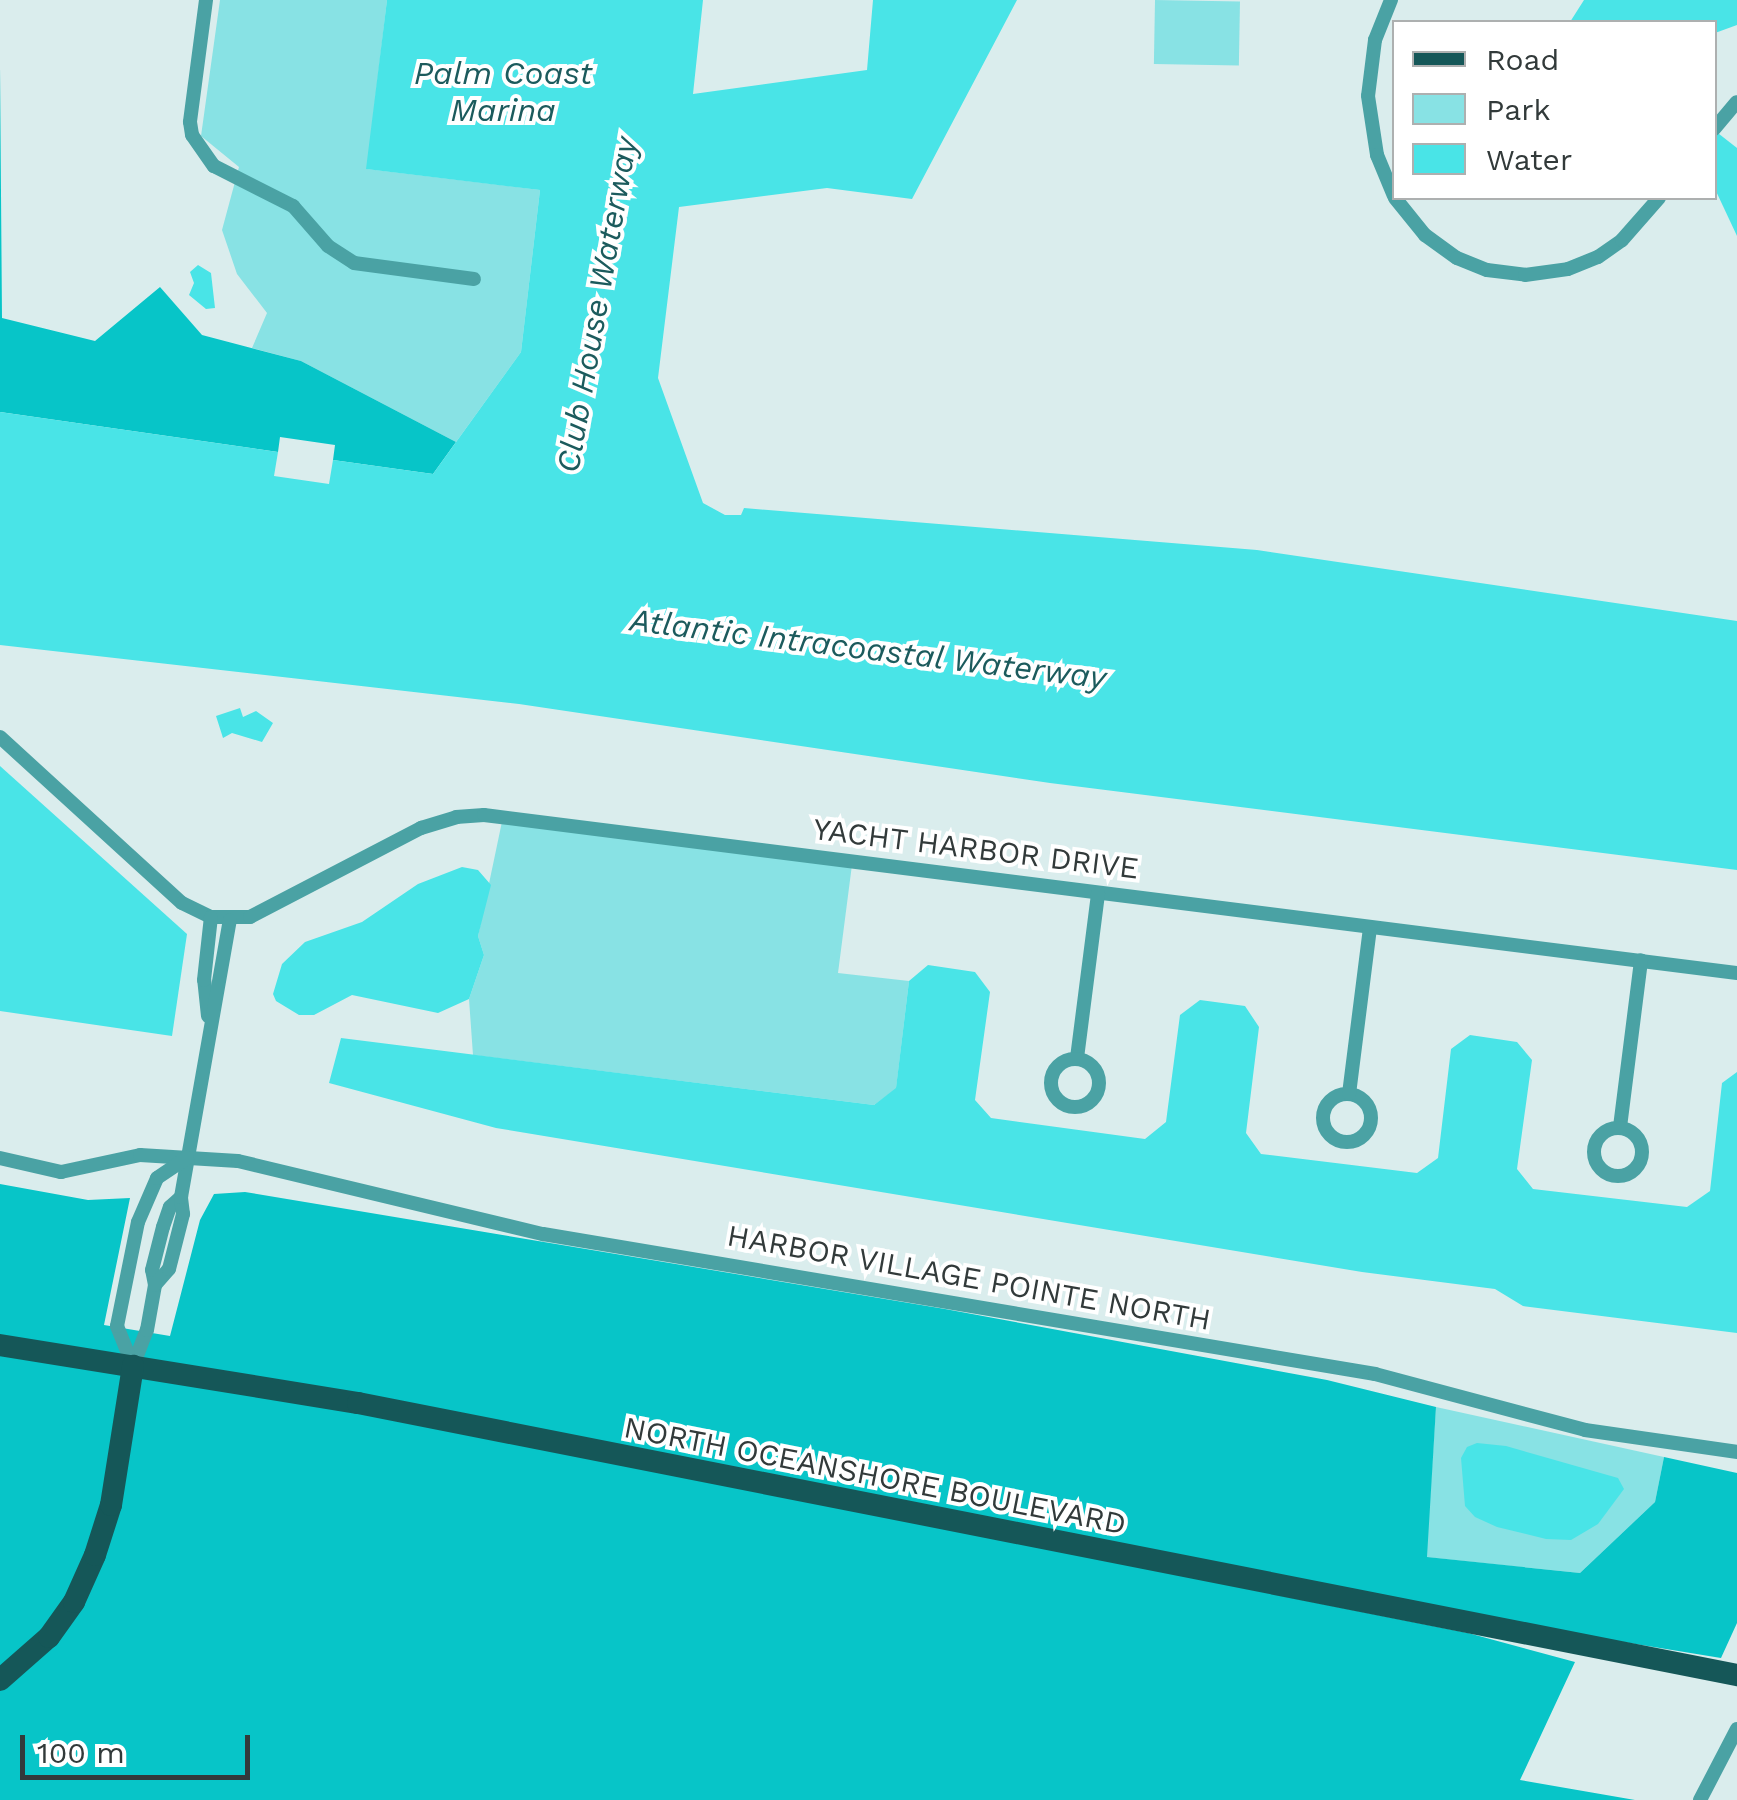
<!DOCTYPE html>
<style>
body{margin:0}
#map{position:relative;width:1737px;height:1800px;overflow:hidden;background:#daeded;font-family:"Work Sans",sans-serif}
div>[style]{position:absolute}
.green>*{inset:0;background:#88e2e4;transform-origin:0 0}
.forest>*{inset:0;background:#07c5c8}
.water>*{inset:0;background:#49e4e7}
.street>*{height:14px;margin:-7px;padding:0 7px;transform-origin:7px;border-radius:7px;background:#4aa2a4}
.street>.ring{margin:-7px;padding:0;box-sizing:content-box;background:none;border:14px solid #4aa2a4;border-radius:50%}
.primary>*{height:22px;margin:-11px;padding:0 11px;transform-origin:11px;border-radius:11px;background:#155758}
span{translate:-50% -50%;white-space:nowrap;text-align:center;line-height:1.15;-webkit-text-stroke:8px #fff;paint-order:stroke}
.street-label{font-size:30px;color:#323a3a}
.water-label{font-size:32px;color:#1c5b5d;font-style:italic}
.legend{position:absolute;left:1392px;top:20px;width:325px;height:180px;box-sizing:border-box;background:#fff;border:2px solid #adb0b0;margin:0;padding:12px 18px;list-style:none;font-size:30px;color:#323a3a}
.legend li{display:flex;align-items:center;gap:20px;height:50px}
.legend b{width:50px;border:2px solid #adb0b0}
.scale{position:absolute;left:20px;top:1735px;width:230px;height:45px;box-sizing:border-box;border:5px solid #323a3a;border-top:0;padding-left:12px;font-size:30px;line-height:35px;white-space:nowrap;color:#323a3a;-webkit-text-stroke:8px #fff;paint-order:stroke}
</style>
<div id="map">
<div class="green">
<i style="clip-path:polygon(220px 0,387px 0,367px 169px,540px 190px,521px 352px,456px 442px,301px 361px,252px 348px,267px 313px,237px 274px,222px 230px,239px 167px,201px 136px)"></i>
<i style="left:1155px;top:0;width:85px;height:64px;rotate:1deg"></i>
<i style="clip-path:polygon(504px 812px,853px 857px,838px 973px,909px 981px,896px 1089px,874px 1105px,473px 1055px,469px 999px,484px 955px,478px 936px)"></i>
<i style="clip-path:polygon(1436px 1407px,1664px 1457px,1655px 1502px,1580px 1573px,1426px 1557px)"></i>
</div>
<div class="forest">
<i style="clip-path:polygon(0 66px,2px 318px,95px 341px,160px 287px,202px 335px,301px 361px,456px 442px,433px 474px,333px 460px,335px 445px,280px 437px,278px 452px,0 412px)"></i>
<i style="clip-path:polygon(0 1184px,88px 1200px,130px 1198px,104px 1325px,170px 1336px,200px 1220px,214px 1194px,245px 1192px,945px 1309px,1327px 1380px,1436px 1407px,1427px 1557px,1580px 1573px,1655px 1502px,1664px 1457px,1737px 1473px,1737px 1623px,1721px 1658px,1470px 1617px,0 1338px)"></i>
<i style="clip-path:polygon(0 1353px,123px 1372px,102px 1503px,87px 1552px,66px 1597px,42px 1631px,0 1669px)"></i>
<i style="clip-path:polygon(140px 1375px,357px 1411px,1468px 1633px,1575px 1662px,1520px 1780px,1635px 1800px,0 1800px,0 1690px,55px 1643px)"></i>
</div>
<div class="water">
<i style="clip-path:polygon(387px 0,703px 0,693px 94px,867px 70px,873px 0,1017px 0,912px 199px,827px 188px,679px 207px,658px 378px,703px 503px,725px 515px,741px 515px,744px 508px,1257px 550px,1737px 621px,1737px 870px,1050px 783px,519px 704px,0 645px,0 412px,278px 452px,274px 476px,329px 484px,333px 460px,433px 474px,521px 352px,540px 190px,366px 169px)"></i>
<i style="clip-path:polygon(1584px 0,1737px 0,1737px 25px,1715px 33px,1714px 22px,1570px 22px)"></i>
<i style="clip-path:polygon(1714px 130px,1737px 148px,1737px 236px,1715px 189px)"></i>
<i style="clip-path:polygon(198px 265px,211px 273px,215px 308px,206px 309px,189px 295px,194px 283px,190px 272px)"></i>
<i style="clip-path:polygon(240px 708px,243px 717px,256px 711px,273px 723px,262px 742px,232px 733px,223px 738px,216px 716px)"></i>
<i style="clip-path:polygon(0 766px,187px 934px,172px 1036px,0 1011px)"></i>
<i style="clip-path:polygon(462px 867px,478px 870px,491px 885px,478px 936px,484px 955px,469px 999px,438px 1013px,352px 995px,314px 1015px,299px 1015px,276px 1001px,273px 994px,282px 964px,305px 942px,362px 922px,418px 884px)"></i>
<i style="clip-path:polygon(928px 965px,975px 972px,990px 992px,975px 1100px,991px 1118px,1145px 1139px,1166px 1122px,1180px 1015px,1200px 1000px,1245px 1006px,1259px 1027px,1246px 1133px,1261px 1154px,1417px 1173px,1438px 1158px,1451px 1049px,1470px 1035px,1517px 1042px,1532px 1060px,1517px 1169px,1533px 1189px,1687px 1207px,1710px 1191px,1722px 1083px,1737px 1072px,1737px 1333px,1523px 1306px,1495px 1289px,1362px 1272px,496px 1128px,329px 1083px,341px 1038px,874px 1105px,896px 1088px,909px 981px)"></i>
<i style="clip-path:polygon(1477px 1443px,1506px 1446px,1618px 1478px,1624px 1489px,1598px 1524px,1571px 1540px,1546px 1539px,1497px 1527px,1475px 1517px,1465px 1506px,1461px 1458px,1467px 1447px)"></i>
</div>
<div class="street">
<i style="left:206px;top:0;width:123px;rotate:97.5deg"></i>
<i style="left:190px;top:122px;width:13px;rotate:81deg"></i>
<i style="left:192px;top:135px;width:38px;rotate:55deg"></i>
<i style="left:214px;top:166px;width:89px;rotate:26.9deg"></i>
<i style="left:293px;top:206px;width:53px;rotate:48.8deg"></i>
<i style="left:328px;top:246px;width:31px;rotate:33deg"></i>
<i style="left:354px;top:263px;width:121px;rotate:7.6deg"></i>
<i style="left:1391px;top:0;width:43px;rotate:111.8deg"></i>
<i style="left:1375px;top:40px;width:56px;rotate:97.1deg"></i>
<i style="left:1368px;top:96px;width:60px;rotate:81.3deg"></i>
<i style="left:1377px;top:155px;width:44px;rotate:67.5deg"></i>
<i style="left:1714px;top:129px;width:35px;rotate:-50deg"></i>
<i style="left:1395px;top:198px;width:48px;rotate:51deg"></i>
<i style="left:1425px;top:235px;width:39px;rotate:36deg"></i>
<i style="left:1457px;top:258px;width:32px;rotate:22deg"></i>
<i style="left:1487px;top:270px;width:38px;rotate:7deg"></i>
<i style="left:1525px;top:275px;width:43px;rotate:-7.9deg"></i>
<i style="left:1568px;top:269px;width:32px;rotate:-22deg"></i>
<i style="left:1598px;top:257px;width:29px;rotate:-35deg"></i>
<i style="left:1622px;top:240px;width:56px;rotate:-48.6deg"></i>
<i style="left:0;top:737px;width:246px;rotate:42.4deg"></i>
<i style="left:182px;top:903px;width:32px;rotate:26deg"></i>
<i style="left:211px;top:917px;width:39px"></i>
<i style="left:250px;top:917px;width:193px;rotate:-27.5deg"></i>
<i style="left:421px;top:828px;width:37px;rotate:-17deg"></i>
<i style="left:456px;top:817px;width:28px;rotate:-4deg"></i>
<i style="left:484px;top:815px;width:1263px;rotate:7.19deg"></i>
<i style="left:208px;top:1016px;width:36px;rotate:-96deg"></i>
<i style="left:204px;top:980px;width:63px;rotate:-83.7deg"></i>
<i style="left:1077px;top:1058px;width:166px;rotate:-82.7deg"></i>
<i class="ring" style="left:1051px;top:1059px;width:34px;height:34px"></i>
<i class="ring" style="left:1323px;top:1094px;width:34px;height:34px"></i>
<i style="left:1349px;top:1094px;width:168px;rotate:-82.8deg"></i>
<i style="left:1620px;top:1127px;width:168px;rotate:-82.8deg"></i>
<i class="ring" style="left:1594px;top:1128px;width:34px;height:34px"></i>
<i style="left:0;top:1158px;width:63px;rotate:12.9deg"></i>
<i style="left:61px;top:1172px;width:81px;rotate:-12.1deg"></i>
<i style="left:140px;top:1155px;width:98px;rotate:3.5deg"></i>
<i style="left:238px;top:1161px;width:314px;rotate:13.5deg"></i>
<i style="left:543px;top:1234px;width:844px;rotate:9.55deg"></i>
<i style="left:1375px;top:1374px;width:217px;rotate:14.9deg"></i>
<i style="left:1585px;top:1430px;width:154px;rotate:8.2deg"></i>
<i style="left:155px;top:1285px;width:15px;rotate:-101deg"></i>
<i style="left:152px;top:1270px;width:44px;rotate:-75.7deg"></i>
<i style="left:163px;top:1227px;width:21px;rotate:-71deg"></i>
<i style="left:170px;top:1207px;width:15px;rotate:-42deg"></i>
<i style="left:133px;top:1366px;width:39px;rotate:-69deg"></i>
<i style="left:147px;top:1330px;width:46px;rotate:-79.9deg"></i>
<i style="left:155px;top:1285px;width:21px;rotate:-49deg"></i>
<i style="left:169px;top:1269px;width:57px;rotate:-75.7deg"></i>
<i style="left:183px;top:1214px;width:17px;rotate:-97deg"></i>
<i style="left:181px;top:1197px;width:281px;rotate:-80deg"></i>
<i style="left:133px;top:1366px;width:43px;rotate:-111.8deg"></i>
<i style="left:117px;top:1326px;width:106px;rotate:-78.6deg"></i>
<i style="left:138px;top:1222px;width:48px;rotate:-66.6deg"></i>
<i style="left:157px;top:1178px;width:36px;rotate:-34deg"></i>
<i style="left:1700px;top:1800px;width:80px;rotate:-62.5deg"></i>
</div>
<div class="primary">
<i style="left:0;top:1345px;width:363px;rotate:9.2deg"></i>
<i style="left:358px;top:1403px;width:1406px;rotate:11.16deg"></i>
<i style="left:0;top:1680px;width:65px;rotate:-41.3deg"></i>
<i style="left:49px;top:1637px;width:43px;rotate:-54.5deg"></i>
<i style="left:74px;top:1602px;width:51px;rotate:-65.9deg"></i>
<i style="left:95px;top:1555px;width:52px;rotate:-72.3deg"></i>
<i style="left:111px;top:1505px;width:141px;rotate:-81deg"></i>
</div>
<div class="street-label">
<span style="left:976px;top:849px;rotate:7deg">YACHT HARBOR DRIVE</span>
<span style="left:969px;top:1278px;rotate:10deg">HARBOR VILLAGE POINTE NORTH</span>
<span style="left:875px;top:1476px;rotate:11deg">NORTH OCEANSHORE BOULEVARD</span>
</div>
<div class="water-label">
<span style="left:503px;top:92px">Palm Coast<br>Marina</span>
<span style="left:597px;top:305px;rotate:-80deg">Club House Waterway</span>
<span style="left:868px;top:649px;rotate:7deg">Atlantic Intracoastal Waterway</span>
</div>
<ul class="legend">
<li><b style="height:12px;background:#155758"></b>Road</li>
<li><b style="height:28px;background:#88e2e4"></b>Park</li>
<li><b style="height:28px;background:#49e4e7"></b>Water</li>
</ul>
<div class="scale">100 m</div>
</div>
